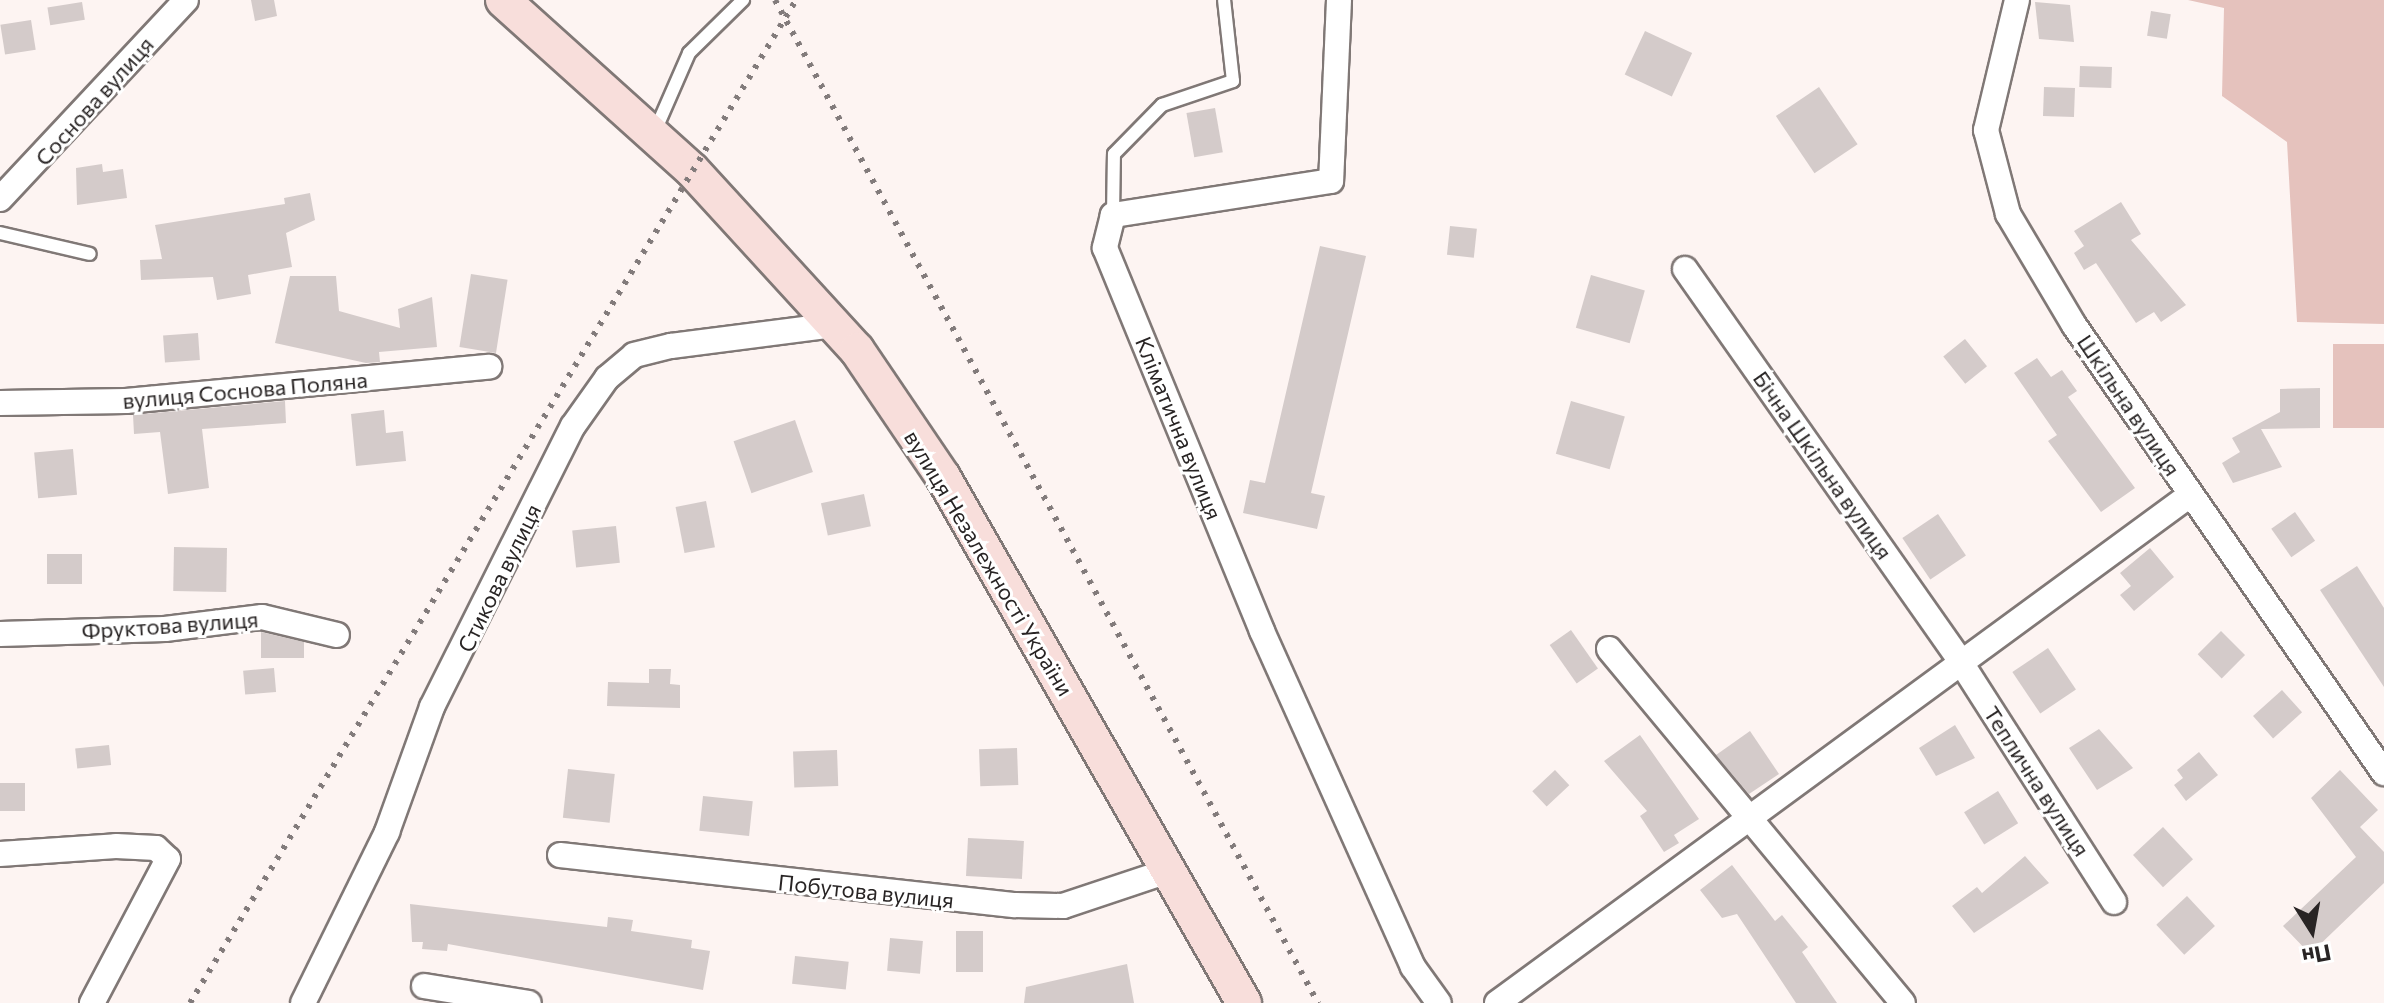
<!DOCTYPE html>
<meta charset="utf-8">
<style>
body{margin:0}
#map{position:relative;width:2384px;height:1003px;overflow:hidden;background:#fdf4f2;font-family:Commissioner,sans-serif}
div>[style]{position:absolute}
.green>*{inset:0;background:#e5c2bd;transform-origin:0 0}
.building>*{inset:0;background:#d4cbca;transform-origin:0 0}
.roads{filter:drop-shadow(2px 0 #807876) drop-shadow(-2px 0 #807876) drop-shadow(0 2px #807876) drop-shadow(0 -2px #807876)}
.service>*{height:12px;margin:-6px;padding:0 6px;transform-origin:6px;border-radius:6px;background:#fff}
.minor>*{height:24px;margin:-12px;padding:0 12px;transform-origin:12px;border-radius:12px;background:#fff}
.secondary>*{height:34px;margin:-17px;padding:0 17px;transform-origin:17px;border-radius:17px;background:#f8dedb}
.rail>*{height:6px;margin-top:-3px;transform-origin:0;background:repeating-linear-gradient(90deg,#827b7b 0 4px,transparent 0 12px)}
span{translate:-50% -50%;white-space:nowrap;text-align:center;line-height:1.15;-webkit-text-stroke:6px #fff;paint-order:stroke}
.street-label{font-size:22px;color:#282424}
.north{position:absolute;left:2272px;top:891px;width:80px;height:80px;-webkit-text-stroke:6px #fff;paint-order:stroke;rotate:169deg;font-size:22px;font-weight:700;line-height:32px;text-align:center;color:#282424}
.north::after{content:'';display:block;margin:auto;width:28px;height:36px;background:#282424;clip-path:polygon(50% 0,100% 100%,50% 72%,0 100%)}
</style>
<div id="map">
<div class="green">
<i style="clip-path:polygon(2188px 0,2384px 0,2384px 324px,2297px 322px,2287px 142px,2222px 96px,2224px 8px)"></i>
<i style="left:2333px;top:344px;width:51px;height:84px"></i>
</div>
<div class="building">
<i style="clip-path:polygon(251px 0,274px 0,277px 16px,255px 21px)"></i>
<i style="left:82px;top:2px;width:18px;height:35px;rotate:81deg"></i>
<i style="clip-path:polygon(2035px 2px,2070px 5px,2074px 42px,2039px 39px)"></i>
<i style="left:2151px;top:11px;width:20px;height:25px;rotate:9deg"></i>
<i style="left:31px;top:20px;width:30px;height:31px;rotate:81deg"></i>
<i style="left:1645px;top:31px;width:52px;height:48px;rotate:25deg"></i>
<i style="left:2080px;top:66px;width:32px;height:21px;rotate:2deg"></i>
<i style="left:1819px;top:87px;width:69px;height:52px;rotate:56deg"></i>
<i style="left:2044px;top:87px;width:31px;height:29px;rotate:2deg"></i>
<i style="left:1215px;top:108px;width:45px;height:29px;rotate:80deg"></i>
<i style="clip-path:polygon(102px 164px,103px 172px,123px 169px,127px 198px,77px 205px,76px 168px)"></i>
<i style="clip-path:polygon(310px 193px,315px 220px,286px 233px,292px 267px,248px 275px,251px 294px,217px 300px,213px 277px,141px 280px,140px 260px,162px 259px,155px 225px,285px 204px,284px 198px)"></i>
<i style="clip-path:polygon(2121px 202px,2141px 234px,2131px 240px,2186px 305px,2161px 322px,2154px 312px,2136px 323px,2096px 263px,2084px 270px,2074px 253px,2084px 246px,2074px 231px)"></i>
<i style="left:1450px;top:226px;width:27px;height:29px;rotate:6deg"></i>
<i style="clip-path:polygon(1320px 246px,1366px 256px,1311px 493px,1325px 496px,1317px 529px,1243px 513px,1250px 480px,1265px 483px)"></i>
<i style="left:471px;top:274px;width:37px;height:74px;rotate:9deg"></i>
<i style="left:1591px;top:275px;width:56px;height:55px;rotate:16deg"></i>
<i style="clip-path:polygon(290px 276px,336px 276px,339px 311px,400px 328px,398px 309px,432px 297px,437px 347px,379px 352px,380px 362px,366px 363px,275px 343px)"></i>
<i style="left:198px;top:333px;width:27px;height:35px;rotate:86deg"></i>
<i style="left:1965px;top:339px;width:35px;height:28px;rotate:51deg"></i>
<i style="clip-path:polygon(2037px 358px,2051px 377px,2062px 370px,2077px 391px,2068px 397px,2135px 488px,2101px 512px,2048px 441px,2057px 435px,2014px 373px)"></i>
<i style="clip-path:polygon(2320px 388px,2320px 428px,2261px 429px,2282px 467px,2233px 483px,2222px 463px,2240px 452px,2232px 438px,2280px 412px,2280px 389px)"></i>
<i style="clip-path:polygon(285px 401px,286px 423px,202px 429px,209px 488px,168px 494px,160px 432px,134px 434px,133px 415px)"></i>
<i style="left:1571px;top:401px;width:56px;height:55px;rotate:16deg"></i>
<i style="clip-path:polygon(384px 410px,386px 433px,403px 431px,406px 461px,356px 466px,351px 414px)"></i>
<i style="left:795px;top:420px;width:55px;height:65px;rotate:71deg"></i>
<i style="left:73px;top:449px;width:46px;height:39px;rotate:85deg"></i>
<i style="left:864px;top:494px;width:33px;height:44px;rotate:78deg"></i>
<i style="left:706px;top:501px;width:47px;height:31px;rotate:79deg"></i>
<i style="left:2295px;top:512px;width:35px;height:29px;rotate:55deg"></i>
<i style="left:1938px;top:514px;width:50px;height:43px;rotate:56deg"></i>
<i style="left:616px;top:526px;width:37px;height:44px;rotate:84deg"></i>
<i style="left:174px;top:547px;width:53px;height:44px;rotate:1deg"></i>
<i style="clip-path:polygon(2150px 548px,2174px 577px,2134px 611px,2120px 595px,2131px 586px,2120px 573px)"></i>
<i style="left:47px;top:554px;width:35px;height:30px"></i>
<i style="clip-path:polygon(2357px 566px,2384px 608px,2384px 687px,2320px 590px)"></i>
<i style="left:1571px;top:630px;width:47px;height:26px;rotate:55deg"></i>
<i style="left:2221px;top:631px;width:34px;height:33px;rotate:45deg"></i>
<i style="clip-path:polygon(261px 632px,304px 642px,304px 658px,261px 658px)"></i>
<i style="left:2048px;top:648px;width:50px;height:43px;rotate:56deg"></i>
<i style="left:274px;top:668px;width:24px;height:31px;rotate:85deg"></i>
<i style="clip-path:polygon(649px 669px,671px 669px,670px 684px,680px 685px,680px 708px,607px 706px,608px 682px,649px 683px)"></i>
<i style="left:2282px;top:690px;width:30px;height:39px;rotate:48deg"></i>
<i style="clip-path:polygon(1955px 725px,1975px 758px,1936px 776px,1919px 748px)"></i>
<i style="clip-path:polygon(2099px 729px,2133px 768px,2097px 790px,2069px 748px)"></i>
<i style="clip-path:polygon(1750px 731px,1779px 774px,1749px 794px,1716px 755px)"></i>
<i style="clip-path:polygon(1640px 735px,1699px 819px,1674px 835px,1679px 843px,1664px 852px,1640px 816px,1647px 811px,1604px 761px)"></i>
<i style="left:109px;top:745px;width:20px;height:34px;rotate:84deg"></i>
<i style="left:1017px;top:748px;width:37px;height:38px;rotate:88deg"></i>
<i style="left:837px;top:750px;width:36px;height:44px;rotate:88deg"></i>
<i style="clip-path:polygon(2199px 752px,2218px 775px,2186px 801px,2174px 785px,2183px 778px,2177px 770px)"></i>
<i style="left:568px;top:769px;width:47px;height:49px;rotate:6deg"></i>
<i style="left:1555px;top:770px;width:21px;height:31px;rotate:47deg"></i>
<i style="clip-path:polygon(2340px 770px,2378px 810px,2360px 827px,2384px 852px,2384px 883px,2310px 954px,2283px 926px,2356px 857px,2311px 798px)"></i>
<i style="left:0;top:783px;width:25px;height:28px"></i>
<i style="left:1998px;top:791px;width:38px;height:40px;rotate:58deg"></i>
<i style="left:703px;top:796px;width:50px;height:35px;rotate:6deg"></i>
<i style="left:2163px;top:827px;width:44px;height:41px;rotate:47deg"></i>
<i style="left:968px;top:838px;width:56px;height:38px;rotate:3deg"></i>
<i style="clip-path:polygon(2025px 856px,2049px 883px,1974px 933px,1952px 906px,1977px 887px,1982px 893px)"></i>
<i style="clip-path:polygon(1732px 865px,1775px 921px,1782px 915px,1808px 947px,1802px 952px,1837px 1003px,1796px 1003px,1737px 914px,1722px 918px,1700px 890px)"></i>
<i style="left:2187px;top:896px;width:41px;height:42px;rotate:47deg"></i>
<i style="clip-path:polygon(410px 904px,607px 927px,608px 917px,633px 920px,631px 931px,692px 940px,691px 948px,710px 951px,703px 990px,448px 944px,447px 951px,422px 949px,423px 942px,412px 942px)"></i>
<i style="left:956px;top:931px;width:27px;height:41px"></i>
<i style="left:890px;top:938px;width:33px;height:33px;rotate:5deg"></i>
<i style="left:795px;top:956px;width:54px;height:28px;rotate:6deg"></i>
<i style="clip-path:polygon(1127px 964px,1134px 1003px,1024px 1003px,1026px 987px)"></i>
</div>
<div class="roads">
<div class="service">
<i style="left:655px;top:131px;width:85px;rotate:-66.4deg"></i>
<i style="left:689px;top:53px;width:76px;rotate:-44.5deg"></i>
<i style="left:1113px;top:215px;width:61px;rotate:-89.1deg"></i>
<i style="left:1114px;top:154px;width:69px;rotate:-45.6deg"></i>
<i style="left:1162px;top:105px;width:75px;rotate:-18.7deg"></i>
<i style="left:1233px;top:81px;width:81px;rotate:-96.3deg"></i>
<i style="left:0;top:233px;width:92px;rotate:13.1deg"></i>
</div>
<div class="minor">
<i style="left:1339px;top:0;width:181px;rotate:92.5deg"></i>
<i style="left:1331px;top:181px;width:221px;rotate:171.1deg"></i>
<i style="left:1113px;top:215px;width:34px;rotate:104deg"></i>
<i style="left:1105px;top:248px;width:414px;rotate:67.7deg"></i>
<i style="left:1262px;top:631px;width:368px;rotate:65.8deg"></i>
<i style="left:1413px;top:967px;width:44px;rotate:54.2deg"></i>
<i style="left:2017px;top:0;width:134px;rotate:103.4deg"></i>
<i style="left:1986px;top:130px;width:87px;rotate:75.3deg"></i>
<i style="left:2008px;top:214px;width:129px;rotate:59.3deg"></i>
<i style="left:2074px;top:325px;width:545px;rotate:55.32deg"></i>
<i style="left:0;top:199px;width:272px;rotate:-46.9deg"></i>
<i style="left:1685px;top:269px;width:479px;rotate:54.9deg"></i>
<i style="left:1960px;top:661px;width:286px;rotate:57.4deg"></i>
<i style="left:0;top:403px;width:126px;rotate:-0.9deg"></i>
<i style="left:126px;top:401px;width:365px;rotate:-5.4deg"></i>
<i style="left:0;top:634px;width:165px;rotate:-1.7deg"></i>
<i style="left:165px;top:629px;width:98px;rotate:-7.1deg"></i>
<i style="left:262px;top:617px;width:77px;rotate:13.5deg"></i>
<i style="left:1609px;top:649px;width:460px;rotate:50.3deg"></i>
<i style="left:0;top:854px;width:116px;rotate:-3.9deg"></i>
<i style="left:116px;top:846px;width:40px;rotate:2.9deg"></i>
<i style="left:156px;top:848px;width:16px;rotate:43deg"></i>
<i style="left:168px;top:859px;width:163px;rotate:117.8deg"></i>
<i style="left:560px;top:855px;width:458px;rotate:6.3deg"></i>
<i style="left:1015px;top:905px;width:48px;rotate:1.2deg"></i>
<i style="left:1063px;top:906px;width:111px;rotate:-18.4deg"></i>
<i style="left:424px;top:986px;width:106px;rotate:9.2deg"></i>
<i style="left:303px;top:1003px;width:191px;rotate:-63.8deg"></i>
<i style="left:387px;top:832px;width:133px;rotate:-70.2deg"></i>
<i style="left:432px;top:707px;width:314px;rotate:-63.4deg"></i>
<i style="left:573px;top:426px;width:59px;rotate:-54.7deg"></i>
<i style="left:607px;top:378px;width:35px;rotate:-40deg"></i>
<i style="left:634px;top:355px;width:38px;rotate:-14deg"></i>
<i style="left:671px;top:346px;width:166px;rotate:-7.3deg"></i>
<i style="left:1497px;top:1003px;width:859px;rotate:-36.24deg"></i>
</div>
<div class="secondary">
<i style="left:503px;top:0;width:254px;rotate:42deg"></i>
<i style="left:692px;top:170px;width:244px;rotate:47.5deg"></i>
<i style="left:857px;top:350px;width:153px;rotate:55.9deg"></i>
<i style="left:943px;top:477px;width:606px;rotate:60.22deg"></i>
</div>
</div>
<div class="rail">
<i style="left:775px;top:0;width:1141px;rotate:61.57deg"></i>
<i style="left:190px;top:1003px;width:1172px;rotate:-58.86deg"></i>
</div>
<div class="street-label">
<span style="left:94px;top:101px;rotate:-48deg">Соснова вулиця</span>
<span style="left:245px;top:390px;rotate:-5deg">вулиця Соснова Поляна</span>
<span style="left:2129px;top:405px;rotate:56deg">Шкільна вулиця</span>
<span style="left:1179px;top:428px;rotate:68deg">Кліматична вулиця</span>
<span style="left:1823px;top:465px;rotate:55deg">Бічна Шкільна вулиця</span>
<span style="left:989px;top:563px;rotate:59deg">вулиця Незалежності України</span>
<span style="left:499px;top:578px;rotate:-64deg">Стикова вулиця</span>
<span style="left:170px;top:625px;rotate:-4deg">Фруктова вулиця</span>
<span style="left:2037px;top:781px;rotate:57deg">Теплична вулиця</span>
<span style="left:866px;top:891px;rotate:6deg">Побутова вулиця</span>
</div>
<div class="north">Пн</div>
</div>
